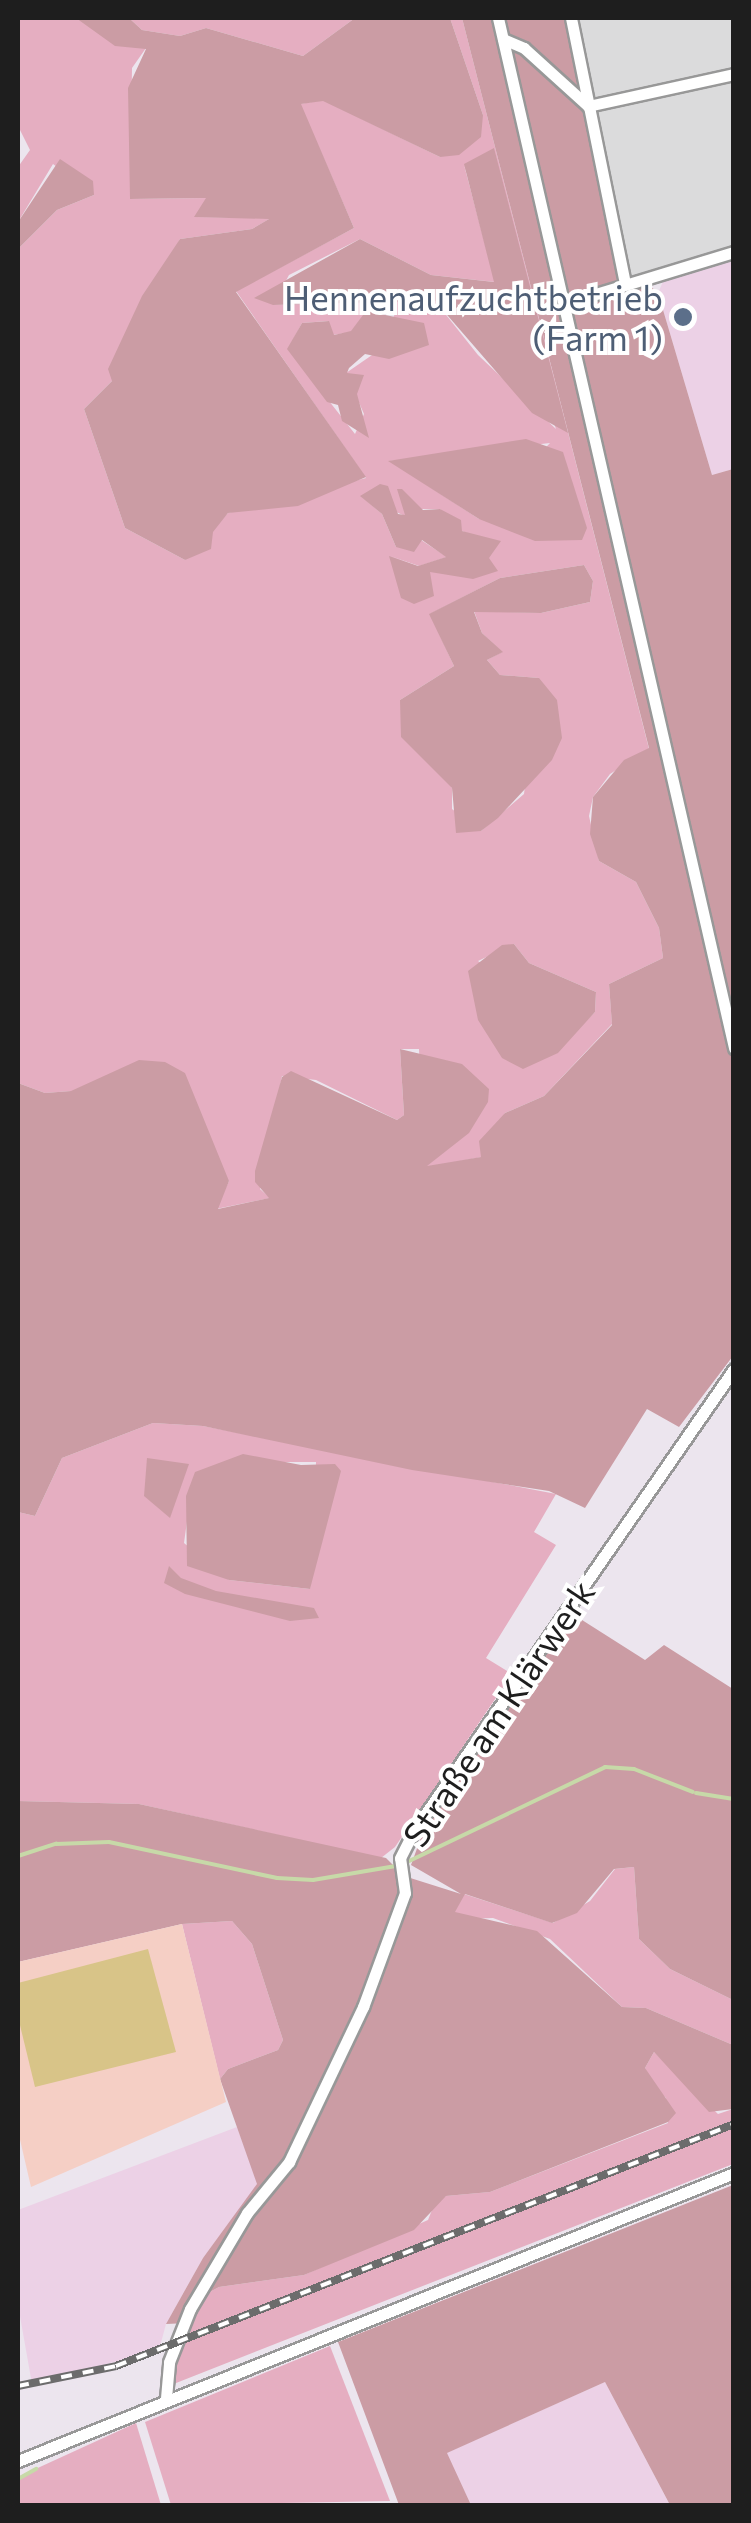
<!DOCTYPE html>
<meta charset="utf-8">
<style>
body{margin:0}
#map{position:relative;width:751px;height:2523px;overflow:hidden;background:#ece5ee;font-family:Commissioner,sans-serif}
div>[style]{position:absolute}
.residential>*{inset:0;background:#dbdbdc}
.farmland>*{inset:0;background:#ecd1e6}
.grass>*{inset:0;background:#e5aec1}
.forest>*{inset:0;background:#cb9ca4}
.park>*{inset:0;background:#f5cfc5}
.pitch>*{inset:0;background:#d8c488}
.stream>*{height:4px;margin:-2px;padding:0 2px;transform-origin:2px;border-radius:2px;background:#c7d9a8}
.roads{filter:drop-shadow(2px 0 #989898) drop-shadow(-2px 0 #989898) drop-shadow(0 2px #989898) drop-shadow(0 -2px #989898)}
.minor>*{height:11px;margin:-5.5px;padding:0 5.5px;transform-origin:5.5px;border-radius:5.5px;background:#fff}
.rail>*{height:8px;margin-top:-4px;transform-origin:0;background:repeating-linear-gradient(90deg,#fff 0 11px,#6c6c6c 0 22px);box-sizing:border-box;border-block:2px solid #6c6c6c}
.dots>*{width:28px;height:28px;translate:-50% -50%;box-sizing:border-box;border:5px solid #fff;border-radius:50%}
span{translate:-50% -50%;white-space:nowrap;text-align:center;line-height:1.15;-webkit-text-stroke:8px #fff;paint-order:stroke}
.service-label{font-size:35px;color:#4e5e75}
.right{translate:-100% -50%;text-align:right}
.street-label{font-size:35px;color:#1e1e1e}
.frame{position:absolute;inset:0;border:20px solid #1e1e1e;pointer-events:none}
</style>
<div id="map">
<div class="residential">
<i style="clip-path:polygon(567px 18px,733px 18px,733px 247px,622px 281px)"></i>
</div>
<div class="farmland">
<i style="clip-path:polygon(733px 255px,733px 469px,712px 475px,658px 293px,665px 277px)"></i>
<i style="clip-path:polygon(237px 2127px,258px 2184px,203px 2258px,166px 2324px,159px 2350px,32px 2384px,18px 2305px,18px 2210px)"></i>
<i style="clip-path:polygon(605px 2382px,670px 2505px,471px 2505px,446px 2453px)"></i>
</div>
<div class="grass">
<i style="clip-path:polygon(evenodd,18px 18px,76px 18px,146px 48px,132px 68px,130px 199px,208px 198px,195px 217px,271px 218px,252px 229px,180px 239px,112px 381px,84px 409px,125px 528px,185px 560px,228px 513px,366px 478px,236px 291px,354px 228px,300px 104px,323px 100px,440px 157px,483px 115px,450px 18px,462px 18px,649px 749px,610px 774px,593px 797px,589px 816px,599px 861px,636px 882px,659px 928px,663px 958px,609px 984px,612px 1024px,544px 1096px,505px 1113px,482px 1157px,424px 1168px,419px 1049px,400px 1049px,404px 1115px,397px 1120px,316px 1080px,282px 1076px,260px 1189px,270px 1198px,216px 1209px,229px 1181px,71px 1091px,45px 1093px,18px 1083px,18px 249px,57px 210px,94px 195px,53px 164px,18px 222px,18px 167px,30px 150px,18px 126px,18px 18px,464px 165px,556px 429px,478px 355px,435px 301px,273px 305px,289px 275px,360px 239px,431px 275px,495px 282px,464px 165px,18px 18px,367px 311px,395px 314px,375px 353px,346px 373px,364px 414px,355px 434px,288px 349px,302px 323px,328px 321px,333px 335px,351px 332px,367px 311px,18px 18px,550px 443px,479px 519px,390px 461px,550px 443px,18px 18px,361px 496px,405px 516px,406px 509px,440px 509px,462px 531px,477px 537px,489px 558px,430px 571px,390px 556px,419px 566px,447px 557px,421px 540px,396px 547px,382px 514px,361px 496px,18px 18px,584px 565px,593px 581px,590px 602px,541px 613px,474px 611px,482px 633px,502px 652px,487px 660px,500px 675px,539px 678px,524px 794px,481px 831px,452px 809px,452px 788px,400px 700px,454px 666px,430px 614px,500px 578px,584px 565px,18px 18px,514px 944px,529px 963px,596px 992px,595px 1012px,577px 1030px,478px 961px,514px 944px)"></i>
<i style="clip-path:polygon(129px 18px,355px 18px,303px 56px,206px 28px,180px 36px,142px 30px)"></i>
<i style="clip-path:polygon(evenodd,153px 1423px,203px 1426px,556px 1494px,534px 1532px,556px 1545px,486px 1658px,512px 1674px,395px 1847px,381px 1858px,139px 1804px,18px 1801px,18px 1512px,35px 1516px,62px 1458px,153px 1423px,282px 1462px,316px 1462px,310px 1589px,229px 1580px,184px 1543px,188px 1514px,212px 1466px,282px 1462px)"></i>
<i style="clip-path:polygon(634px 1867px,639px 1939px,670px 1969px,733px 2000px,733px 2045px,646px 2008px,622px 2007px,550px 1939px,493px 1918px,460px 1919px,454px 1913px,464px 1894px,553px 1923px,590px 1901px,615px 1869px)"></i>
<i style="clip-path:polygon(232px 1921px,252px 1944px,283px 2040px,278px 2050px,228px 2069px,220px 2079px,182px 1924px)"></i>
<i style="clip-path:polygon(654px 2052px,718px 2114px,733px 2109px,733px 2164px,171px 2385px,189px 2323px,206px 2294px,219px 2287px,304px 2275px,428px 2220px,436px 2200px,446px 2196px,490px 2192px,668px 2123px,666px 2098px,650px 2084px,645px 2068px)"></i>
<i style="clip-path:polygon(330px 2346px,390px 2501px,171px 2505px,145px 2422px)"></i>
<i style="clip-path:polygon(136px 2423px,161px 2505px,18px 2505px,18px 2477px)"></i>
</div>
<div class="forest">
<i style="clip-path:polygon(76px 18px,129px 18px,142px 30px,180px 36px,206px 28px,303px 56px,355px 18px,450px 18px,483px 115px,481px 137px,459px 155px,440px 157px,323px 101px,301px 104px,354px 228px,236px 292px,366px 477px,298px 506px,228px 513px,213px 532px,211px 549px,185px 560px,125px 528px,84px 409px,112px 381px,108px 369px,142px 296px,180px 239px,252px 229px,269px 219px,194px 217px,206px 198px,130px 199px,128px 88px,146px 49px,115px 46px)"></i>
<i style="clip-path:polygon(462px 18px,567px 18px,621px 281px,639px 276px,658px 293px,712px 475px,733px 469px,733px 1356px,679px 1427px,647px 1409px,585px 1508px,549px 1491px,412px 1470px,203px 1426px,153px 1423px,62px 1458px,35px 1516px,18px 1512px,18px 1083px,45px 1093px,71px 1091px,139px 1060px,165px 1062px,185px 1073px,229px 1181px,218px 1209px,269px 1198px,255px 1182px,255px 1171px,282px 1077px,291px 1071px,397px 1120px,404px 1115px,400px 1049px,462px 1064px,489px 1089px,488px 1102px,469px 1133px,427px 1166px,481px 1157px,479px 1141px,505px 1113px,544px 1096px,612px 1025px,609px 984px,663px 958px,659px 928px,636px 882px,599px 861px,590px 834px,593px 797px,624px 760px,649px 748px)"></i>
<i style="clip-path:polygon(494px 148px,568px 433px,532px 413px,435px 301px,273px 305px,254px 298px,360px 239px,431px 275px,494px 282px,464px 164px)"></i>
<i style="clip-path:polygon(60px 159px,93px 181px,94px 195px,57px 210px,18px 249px,18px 222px)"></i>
<i style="clip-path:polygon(366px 311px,424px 323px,429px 345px,389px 359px,365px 354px,349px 368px,347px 373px,364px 375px,357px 394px,369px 438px,342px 421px,338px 405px,327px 402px,287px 349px,302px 323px,329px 321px,334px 335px,351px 331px)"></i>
<i style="clip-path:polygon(526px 439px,563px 452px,587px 528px,582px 540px,535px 541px,479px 519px,388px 461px)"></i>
<i style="clip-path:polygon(380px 484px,388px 486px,398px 514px,405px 515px,397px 489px,402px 489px,423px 510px,440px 509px,461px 520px,462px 531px,501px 541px,489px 558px,498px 571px,473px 579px,430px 572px,434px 596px,414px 604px,401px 598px,389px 556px,418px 566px,446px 557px,422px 540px,414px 552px,396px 547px,382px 514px,360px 496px)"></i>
<i style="clip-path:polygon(584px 565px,593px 581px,590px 602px,541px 613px,474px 612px,482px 633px,503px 652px,487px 660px,500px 675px,539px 678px,557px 700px,562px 738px,552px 760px,498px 818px,481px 831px,456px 833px,452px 788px,401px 737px,400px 700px,454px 666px,429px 614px,500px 578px)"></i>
<i style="clip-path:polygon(514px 944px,529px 963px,596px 992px,595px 1012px,558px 1053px,523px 1069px,502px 1058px,478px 1020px,468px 971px,502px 945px)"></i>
<i style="clip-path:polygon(243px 1454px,301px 1465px,335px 1464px,341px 1471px,310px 1589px,229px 1580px,187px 1566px,186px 1496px,195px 1472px)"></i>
<i style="clip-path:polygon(147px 1458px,189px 1464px,170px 1518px,144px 1496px)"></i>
<i style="clip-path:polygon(169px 1566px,181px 1578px,216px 1591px,314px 1608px,319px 1618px,290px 1621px,185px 1594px,164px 1583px)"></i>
<i style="clip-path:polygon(571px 1613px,645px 1660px,664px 1645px,733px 1689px,733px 2000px,670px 1969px,639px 1939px,634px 1867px,614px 1869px,577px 1913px,552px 1923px,465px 1894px,455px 1912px,537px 1931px,622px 2007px,646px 2008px,733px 2045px,733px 2109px,709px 2112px,654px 2052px,645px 2068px,676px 2113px,668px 2122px,490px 2192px,446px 2196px,414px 2230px,304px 2275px,219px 2287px,206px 2294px,189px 2323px,166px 2324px,203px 2258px,257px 2184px,220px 2079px,228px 2069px,278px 2050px,283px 2040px,252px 1944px,232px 1921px,182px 1924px,18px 1962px,18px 1801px,139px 1804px,386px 1858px,404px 1876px,461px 1894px,411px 1865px,423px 1832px)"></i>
<i style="clip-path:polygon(733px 2185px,733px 2505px,670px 2505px,605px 2382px,447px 2453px,471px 2505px,399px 2505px,338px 2342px)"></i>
</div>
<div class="park">
<i style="clip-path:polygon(182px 1924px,226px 2102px,31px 2187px,18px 2131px,18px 1962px)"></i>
</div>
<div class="pitch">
<i style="clip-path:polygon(148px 1949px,176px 2052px,35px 2087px,18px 2017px,18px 1983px)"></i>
</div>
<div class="stream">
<i style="left:696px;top:1793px;width:38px;rotate:9deg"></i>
<i style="left:18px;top:1856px;width:40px;rotate:-18deg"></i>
<i style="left:56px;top:1844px;width:53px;rotate:-2.2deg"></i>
<i style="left:109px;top:1842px;width:172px;rotate:12.1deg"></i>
<i style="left:277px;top:1878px;width:36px;rotate:3deg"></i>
<i style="left:313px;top:1880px;width:84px;rotate:-9.6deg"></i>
<i style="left:405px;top:1863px;width:222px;rotate:-25.6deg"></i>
<i style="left:605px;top:1767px;width:29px;rotate:4deg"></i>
<i style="left:634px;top:1769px;width:63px;rotate:21.3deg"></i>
<i style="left:18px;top:2305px;width:51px;rotate:90deg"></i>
<i style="left:18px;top:2479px;width:21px;rotate:-29deg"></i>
</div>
<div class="roads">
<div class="minor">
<i style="left:498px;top:18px;width:1057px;rotate:77.09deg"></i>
<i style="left:571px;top:18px;width:271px;rotate:78.5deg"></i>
<i style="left:503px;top:39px;width:23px;rotate:23deg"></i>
<i style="left:524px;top:48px;width:86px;rotate:42.2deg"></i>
<i style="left:588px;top:106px;width:149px;rotate:-12.4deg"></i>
<i style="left:566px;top:303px;width:176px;rotate:-16.9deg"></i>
<i style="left:166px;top:2398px;width:36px;rotate:-85deg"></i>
<i style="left:169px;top:2362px;width:57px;rotate:-68.4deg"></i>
<i style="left:190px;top:2309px;width:112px;rotate:-59.3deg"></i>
<i style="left:247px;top:2213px;width:66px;rotate:-50.5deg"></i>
<i style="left:289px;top:2162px;width:172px;rotate:-64.5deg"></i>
<i style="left:363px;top:2007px;width:121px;rotate:-69.8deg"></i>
<i style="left:405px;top:1893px;width:35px;rotate:-98deg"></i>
<i style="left:400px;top:1858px;width:33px;rotate:-63deg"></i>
<i style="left:415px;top:1829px;width:560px;rotate:-55.26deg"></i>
<i style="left:18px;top:2461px;width:772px;rotate:-21.91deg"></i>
</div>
</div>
<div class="rail">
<i style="left:18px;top:2386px;width:100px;rotate:-11.5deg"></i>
<i style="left:116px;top:2366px;width:664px;rotate:-21.38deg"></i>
</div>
<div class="dots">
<i style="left:683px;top:317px;background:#5c6f8a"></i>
</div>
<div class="service-label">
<span class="right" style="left:663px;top:317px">Hennenaufzuchtbetrieb<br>(Farm 1)</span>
</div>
<div class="street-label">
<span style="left:498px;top:1713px;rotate:-56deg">Straße am Klärwerk</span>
</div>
<div class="frame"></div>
</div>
